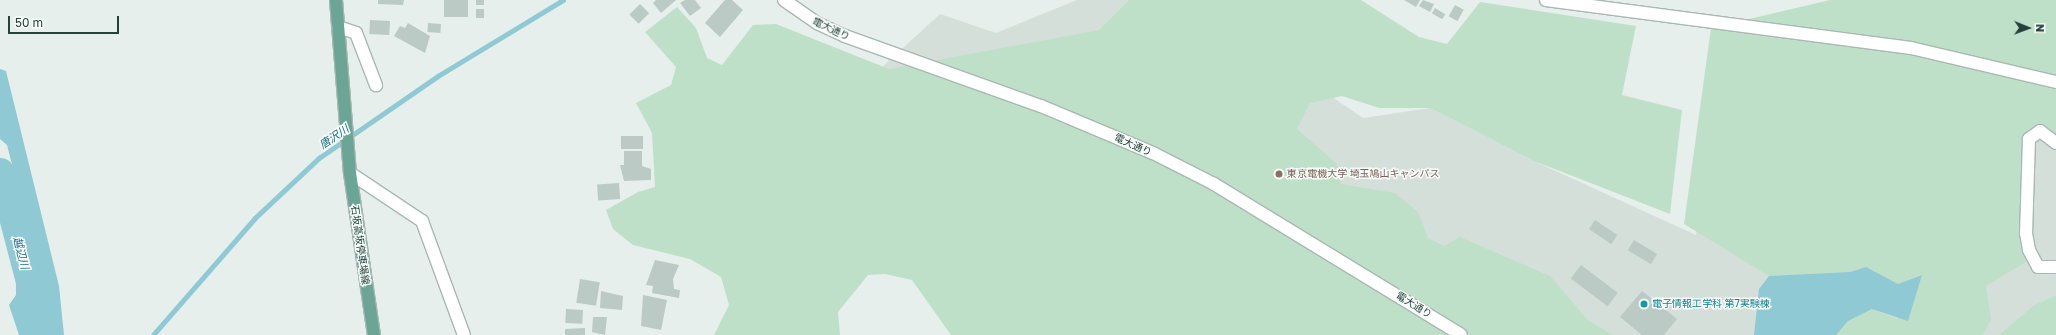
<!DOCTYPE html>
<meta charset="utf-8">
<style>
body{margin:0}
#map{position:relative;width:2056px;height:335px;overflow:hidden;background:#e6efeb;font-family:"Golos Text","Noto Sans JP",sans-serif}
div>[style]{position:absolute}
.built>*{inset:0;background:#d4dfda}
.green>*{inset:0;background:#bfe0c8}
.water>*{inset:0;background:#8ec9d4}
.stream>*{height:4.5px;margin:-2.25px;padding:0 2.25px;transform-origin:2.25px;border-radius:2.25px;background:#8ec9d4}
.river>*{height:27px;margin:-13.5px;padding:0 13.5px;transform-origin:13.5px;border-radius:13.5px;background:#8ec9d4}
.building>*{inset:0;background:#bbcac4;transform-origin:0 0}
.roads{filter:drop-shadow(1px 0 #a8b8b2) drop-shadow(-1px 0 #a8b8b2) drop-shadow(0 1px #a8b8b2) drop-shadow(0 -1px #a8b8b2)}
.minor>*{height:12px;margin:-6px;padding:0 6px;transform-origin:6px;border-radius:6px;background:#fff}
.major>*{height:12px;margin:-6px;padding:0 6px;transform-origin:6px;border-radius:6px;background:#6aa596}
.dots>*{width:11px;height:11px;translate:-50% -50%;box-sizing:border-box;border:2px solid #f7fbf9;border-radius:50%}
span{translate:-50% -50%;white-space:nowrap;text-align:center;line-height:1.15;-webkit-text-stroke:3px #f7fbf9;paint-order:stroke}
.street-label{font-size:10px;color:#24423a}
.education-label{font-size:10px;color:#785e54}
.left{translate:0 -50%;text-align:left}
.culture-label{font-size:10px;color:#0d838f}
.water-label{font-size:11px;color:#1c6f80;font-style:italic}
.north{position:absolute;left:2008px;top:8px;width:40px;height:40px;-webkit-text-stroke:3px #f7fbf9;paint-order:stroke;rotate:91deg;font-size:11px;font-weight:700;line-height:16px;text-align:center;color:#24423a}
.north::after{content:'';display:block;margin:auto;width:14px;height:18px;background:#24423a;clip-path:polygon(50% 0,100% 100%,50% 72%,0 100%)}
.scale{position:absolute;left:8px;top:16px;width:111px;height:18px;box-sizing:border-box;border:2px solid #24423a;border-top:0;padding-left:5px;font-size:12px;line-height:14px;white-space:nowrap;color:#24423a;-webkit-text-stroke:3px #f7fbf9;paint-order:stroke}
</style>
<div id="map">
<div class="built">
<i style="clip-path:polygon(1077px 0,1133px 0,1218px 19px,1363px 118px,1430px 108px,1534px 161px,1696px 235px,1728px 41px,2056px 99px,2056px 335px,1082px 335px,881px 68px,940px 14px,996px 33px)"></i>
</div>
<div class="green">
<i style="clip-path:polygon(1129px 0,1361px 0,1419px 37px,1447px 44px,1480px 2px,1636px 26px,1622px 95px,1682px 110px,1670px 214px,1534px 161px,1430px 108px,1379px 108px,1342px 96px,1310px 103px,1297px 129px,1337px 164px,1341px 184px,1395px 193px,1418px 212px,1428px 238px,1444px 246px,1460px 237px,1550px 276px,1588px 320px,1613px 335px,951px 335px,912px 280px,885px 274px,868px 275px,838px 312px,840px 335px,714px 335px,729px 305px,721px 277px,690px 259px,633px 245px,613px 229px,606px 210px,638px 192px,655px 187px,652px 133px,636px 103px,671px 85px,676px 67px,645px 32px,677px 7px,696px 28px,707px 58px,722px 65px,753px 25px,776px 24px,889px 69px,1099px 30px)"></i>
<i style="clip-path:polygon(1830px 0,2056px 0,2056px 133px,2042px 127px,2025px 138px,2022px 238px,2026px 262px,1986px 286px,1991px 319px,1983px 335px,1836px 335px,1848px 321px,1872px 309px,1897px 319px,1921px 275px,1898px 284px,1866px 267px,1850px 272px,1769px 276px,1684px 224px,1711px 28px)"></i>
<i style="clip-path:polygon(2056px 295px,2056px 335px,1999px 335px,2033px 306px)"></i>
</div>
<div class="water">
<i style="clip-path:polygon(0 69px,6px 71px,59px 286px,64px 335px,19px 335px,9px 305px,16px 295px,15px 176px,7px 145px,0 139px)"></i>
<i style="clip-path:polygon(1866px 267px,1898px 284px,1922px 275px,1908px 321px,1872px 309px,1848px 321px,1836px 335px,1754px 335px,1759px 289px,1769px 276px,1850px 272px)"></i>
</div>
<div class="stream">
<i style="left:153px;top:335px;width:155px;rotate:-48.9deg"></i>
<i style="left:255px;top:218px;width:88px;rotate:-43.2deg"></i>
<i style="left:319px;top:158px;width:145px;rotate:-34.6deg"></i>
<i style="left:438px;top:76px;width:146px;rotate:-31.3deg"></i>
</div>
<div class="river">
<i style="left:0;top:171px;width:170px;rotate:75.3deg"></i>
</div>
<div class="building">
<i style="clip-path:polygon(378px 0,404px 0,403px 5px,378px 4px)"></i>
<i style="left:444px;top:0;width:24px;height:17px"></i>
<i style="left:476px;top:0;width:8px;height:5px"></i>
<i style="clip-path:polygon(656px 0,676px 0,661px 13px,653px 3px)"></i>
<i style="clip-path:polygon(685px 0,695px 0,701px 8px,690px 16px,680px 3px)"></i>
<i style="clip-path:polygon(725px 0,732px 0,743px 10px,720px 37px,705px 23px)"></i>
<i style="clip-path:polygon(1404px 0,1420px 0,1416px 7px)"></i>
<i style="clip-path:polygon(1423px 0,1434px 4px,1430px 12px,1419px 6px)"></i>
<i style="left:640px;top:4px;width:13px;height:15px;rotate:45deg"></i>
<i style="left:1455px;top:5px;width:10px;height:13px;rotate:29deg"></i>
<i style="left:1435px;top:8px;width:12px;height:6px;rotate:31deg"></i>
<i style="left:476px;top:9px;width:8px;height:9px"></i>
<i style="left:370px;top:20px;width:20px;height:14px;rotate:3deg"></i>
<i style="clip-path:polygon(408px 23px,430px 36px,425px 53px,394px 36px,400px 26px,405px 28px)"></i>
<i style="left:428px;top:23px;width:13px;height:9px;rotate:4deg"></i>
<i style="left:621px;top:136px;width:22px;height:13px"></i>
<i style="clip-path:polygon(624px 151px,642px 151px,642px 166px,651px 169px,651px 180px,624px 181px,620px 165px,624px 165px)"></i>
<i style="left:619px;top:183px;width:16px;height:22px;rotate:86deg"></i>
<i style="left:1595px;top:220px;width:27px;height:11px;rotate:34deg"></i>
<i style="left:1634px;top:240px;width:27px;height:12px;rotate:31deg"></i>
<i style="clip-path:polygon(655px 260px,679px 265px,673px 279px,674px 289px,680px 290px,679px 298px,652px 293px,653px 286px,646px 285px)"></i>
<i style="left:1581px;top:265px;width:46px;height:17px;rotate:37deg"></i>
<i style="left:580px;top:279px;width:20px;height:24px;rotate:9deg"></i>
<i style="clip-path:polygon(601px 291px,623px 296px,622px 310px,600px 308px)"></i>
<i style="clip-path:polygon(1642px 291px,1677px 319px,1664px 335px,1642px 335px,1620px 317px)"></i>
<i style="clip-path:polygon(643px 295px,667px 300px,661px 330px,641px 326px)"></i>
<i style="left:566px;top:309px;width:17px;height:14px;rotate:3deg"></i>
<i style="clip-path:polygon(593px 317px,607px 317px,605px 335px,592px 332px)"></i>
<i style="clip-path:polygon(585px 328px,585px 335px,565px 335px,565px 329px)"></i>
</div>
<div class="roads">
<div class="minor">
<i style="left:784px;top:0;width:40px;rotate:34.9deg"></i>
<i style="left:817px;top:23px;width:31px;rotate:25deg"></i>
<i style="left:845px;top:36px;width:208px;rotate:19.7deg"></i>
<i style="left:1041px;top:106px;width:121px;rotate:22.8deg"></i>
<i style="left:1153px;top:153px;width:68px;rotate:26.9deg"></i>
<i style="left:1214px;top:184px;width:289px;rotate:31.4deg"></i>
<i style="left:1546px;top:0;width:368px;rotate:7.5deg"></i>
<i style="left:1911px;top:48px;width:149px;rotate:13.2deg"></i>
<i style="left:338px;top:27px;width:19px;rotate:18deg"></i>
<i style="left:356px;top:33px;width:56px;rotate:69deg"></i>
<i style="left:2056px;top:143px;width:20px;rotate:-143deg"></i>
<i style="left:2040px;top:131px;width:14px;rotate:144deg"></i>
<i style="left:2029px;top:139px;width:94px;rotate:91.8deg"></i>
<i style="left:2026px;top:233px;width:17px;rotate:80deg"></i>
<i style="left:2029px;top:250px;width:19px;rotate:62deg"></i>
<i style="left:2038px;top:267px;width:18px"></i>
<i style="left:350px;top:173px;width:87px;rotate:33.7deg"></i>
<i style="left:422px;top:221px;width:121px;rotate:69.8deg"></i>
</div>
<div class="major">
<i style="left:336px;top:0;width:174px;rotate:85.4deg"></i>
<i style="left:350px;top:173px;width:164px;rotate:81.6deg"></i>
</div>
</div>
<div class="dots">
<i style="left:1279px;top:174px;background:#8d6e63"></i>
<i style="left:1644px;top:304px;background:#0f9aa8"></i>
</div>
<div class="street-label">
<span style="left:831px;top:29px;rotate:26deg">電大通り</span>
<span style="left:1133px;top:145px;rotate:24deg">電大通り</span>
<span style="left:360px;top:245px;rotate:82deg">石坂高坂停車場線</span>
<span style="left:1414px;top:305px;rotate:32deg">電大通り</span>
</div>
<div class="education-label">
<span class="left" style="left:1287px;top:174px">東京電機大学 埼玉鳩山キャンパス</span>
</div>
<div class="culture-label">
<span class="left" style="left:1652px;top:304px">電子情報工学科 第7実験棟</span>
</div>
<div class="water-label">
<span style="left:334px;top:137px;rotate:-34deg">唐沢川</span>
<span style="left:21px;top:253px;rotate:75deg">越辺川</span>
</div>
<div class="north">N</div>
<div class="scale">50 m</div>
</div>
